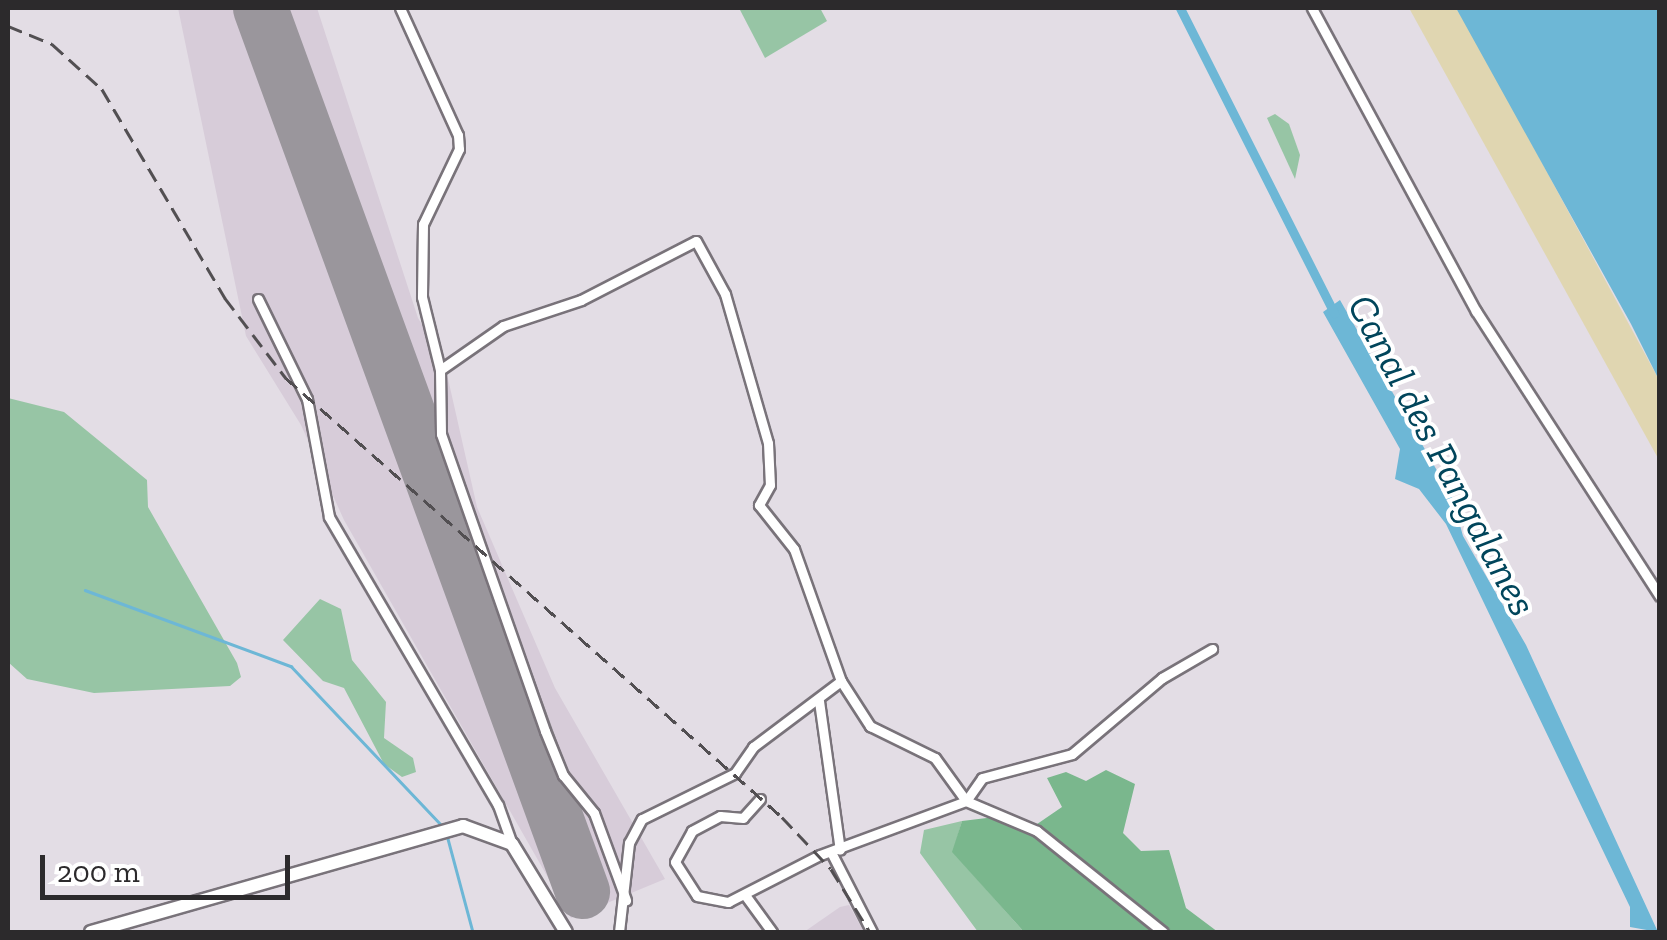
<!DOCTYPE html>
<style>
body{margin:0}
#map{position:relative;width:1667px;height:940px;overflow:hidden;background:#e3dde5;font-family:"Zilla Slab",serif}
div>[style]{position:absolute}
.built>*{inset:0;background:#d7ccd9}
.green>*{inset:0;background:#97c5a5}
.forest>*{inset:0;background:#7ab78d}
.sand>*{inset:0;background:#e0d6b1}
.water>*{inset:0;background:#6db7d6}
.stream>*{height:2.5px;margin:-1.25px;padding:0 1.25px;transform-origin:1.25px;border-radius:1.25px;background:#6db7d6}
.canal>*{height:9px;margin:-4.5px;padding:0 4.5px;transform-origin:4.5px;border-radius:4.5px;background:#6db7d6}
.runway>*{height:55px;margin:-27.5px;padding:0 27.5px;transform-origin:27.5px;border-radius:27.5px;background:#9a969c}
.roads{filter:drop-shadow(2px 0 #79737a) drop-shadow(-2px 0 #79737a) drop-shadow(0 2px #79737a) drop-shadow(0 -2px #79737a)}
.street>*{height:9px;margin:-4.5px;padding:0 4.5px;transform-origin:4.5px;border-radius:4.5px;background:#fff}
.secondary>*{height:12px;margin:-6px;padding:0 6px;transform-origin:6px;border-radius:6px;background:#fff}
.rail>*{height:2.5px;margin-top:-1.25px;transform-origin:0;background:repeating-linear-gradient(90deg,#524f52 0 15px,transparent 0 23px)}
span{translate:-50% -50%;white-space:nowrap;text-align:center;line-height:1.15;-webkit-text-stroke:8px #fff;paint-order:stroke}
.water-label{font-size:40px;color:#01455b;font-style:italic}
.frame{position:absolute;inset:0;border:10px solid #2c2a2c;pointer-events:none}
.scale{position:absolute;left:40px;top:855px;width:250px;height:45px;box-sizing:border-box;border:5px solid #2c2a2c;border-top:0;padding-left:12px;font-size:30px;line-height:35px;white-space:nowrap;color:#2c2a2c;-webkit-text-stroke:8px #fff;paint-order:stroke}
</style>
<div id="map">
<div class="built">
<i style="clip-path:polygon(178px 8px,317px 8px,418px 318px,444px 361px,477px 507px,555px 688px,665px 879px,571px 918px,344px 520px,301px 425px,246px 336px)"></i>
<i style="clip-path:polygon(849px 905px,864px 932px,804px 932px,840px 907px)"></i>
</div>
<div class="green">
<i style="clip-path:polygon(739px 8px,820px 8px,827px 21px,765px 58px)"></i>
<i style="clip-path:polygon(1275px 114px,1289px 124px,1300px 155px,1295px 179px,1267px 118px)"></i>
<i style="clip-path:polygon(8px 398px,64px 412px,147px 480px,148px 507px,237px 663px,241px 677px,230px 686px,94px 693px,27px 679px,8px 662px)"></i>
<i style="clip-path:polygon(320px 599px,341px 609px,352px 660px,386px 702px,384px 738px,413px 758px,416px 772px,402px 777px,384px 764px,344px 688px,323px 681px,283px 640px)"></i>
<i style="clip-path:polygon(962px 821px,953px 852px,1024px 932px,978px 932px,920px 853px,924px 830px)"></i>
</div>
<div class="forest">
<i style="clip-path:polygon(1106px 770px,1135px 784px,1123px 833px,1141px 851px,1169px 850px,1186px 908px,1218px 932px,1024px 932px,952px 852px,962px 821px,995px 817px,1024px 833px,1062px 807px,1047px 778px,1066px 772px,1086px 781px)"></i>
</div>
<div class="sand">
<i style="clip-path:polygon(1409px 8px,1456px 8px,1483px 53px,1659px 380px,1659px 460px)"></i>
</div>
<div class="water">
<i style="clip-path:polygon(1456px 8px,1659px 8px,1659px 380px,1631px 324px)"></i>
<i style="clip-path:polygon(1340px 300px,1452px 497px,1463px 536px,1526px 645px,1658px 932px,1630px 927px,1630px 907px,1446px 524px,1419px 489px,1395px 479px,1400px 449px,1323px 312px)"></i>
</div>
<div class="stream">
<i style="left:85px;top:590px;width:220px;rotate:20.3deg"></i>
<i style="left:291px;top:666px;width:223px;rotate:46.6deg"></i>
<i style="left:447px;top:835px;width:100px;rotate:75deg"></i>
</div>
<div class="canal">
<i style="left:1180px;top:8px;width:342px;rotate:63.2deg"></i>
</div>
<div class="runway">
<i style="left:260px;top:8px;width:940px;rotate:69.96deg"></i>
</div>
<div class="roads">
<div class="street">
<i style="left:400px;top:8px;width:140px;rotate:65.5deg"></i>
<i style="left:458px;top:135px;width:14px;rotate:86deg"></i>
<i style="left:459px;top:149px;width:83px;rotate:115.6deg"></i>
<i style="left:423px;top:224px;width:73px;rotate:90.8deg"></i>
<i style="left:422px;top:297px;width:75px;rotate:76.1deg"></i>
<i style="left:440px;top:370px;width:64px;rotate:89.1deg"></i>
<i style="left:441px;top:434px;width:315px;rotate:70.7deg"></i>
<i style="left:545px;top:731px;width:48px;rotate:67.8deg"></i>
<i style="left:563px;top:775px;width:49px;rotate:50.8deg"></i>
<i style="left:594px;top:813px;width:93px;rotate:69.8deg"></i>
<i style="left:1312px;top:8px;width:345px;rotate:61.6deg"></i>
<i style="left:1476px;top:311px;width:339px;rotate:57.2deg"></i>
<i style="left:258px;top:299px;width:111px;rotate:63.9deg"></i>
<i style="left:307px;top:399px;width:120px;rotate:79.4deg"></i>
<i style="left:329px;top:517px;width:334px;rotate:59.6deg"></i>
<i style="left:498px;top:805px;width:41px;rotate:70.3deg"></i>
<i style="left:440px;top:370px;width:77px;rotate:-34.9deg"></i>
<i style="left:503px;top:326px;width:82px;rotate:-18.4deg"></i>
<i style="left:581px;top:300px;width:129px;rotate:-27.2deg"></i>
<i style="left:696px;top:241px;width:60px;rotate:61.3deg"></i>
<i style="left:725px;top:294px;width:155px;rotate:73.9deg"></i>
<i style="left:768px;top:443px;width:42px;rotate:87.3deg"></i>
<i style="left:770px;top:485px;width:23px;rotate:119deg"></i>
<i style="left:759px;top:505px;width:56px;rotate:51.5deg"></i>
<i style="left:794px;top:549px;width:140px;rotate:70.4deg"></i>
<i style="left:841px;top:681px;width:54px;rotate:57.2deg"></i>
<i style="left:870px;top:726px;width:72px;rotate:26.2deg"></i>
<i style="left:935px;top:758px;width:53px;rotate:54.2deg"></i>
<i style="left:966px;top:801px;width:28px;rotate:-55deg"></i>
<i style="left:982px;top:778px;width:93px;rotate:-14.9deg"></i>
<i style="left:1072px;top:754px;width:118px;rotate:-40.2deg"></i>
<i style="left:1162px;top:678px;width:58px;rotate:-30.1deg"></i>
<i style="left:819px;top:701px;width:150px;rotate:82deg"></i>
<i style="left:760px;top:799px;width:25px;rotate:132deg"></i>
<i style="left:743px;top:818px;width:23px;rotate:-175deg"></i>
<i style="left:720px;top:816px;width:32px;rotate:152deg"></i>
<i style="left:692px;top:831px;width:35px;rotate:119deg"></i>
<i style="left:675px;top:862px;width:40px;rotate:57.1deg"></i>
<i style="left:697px;top:896px;width:32px;rotate:11deg"></i>
<i style="left:728px;top:902px;width:103px;rotate:-27.1deg"></i>
<i style="left:820px;top:855px;width:156px;rotate:-20.3deg"></i>
<i style="left:966px;top:801px;width:77px;rotate:22.9deg"></i>
<i style="left:1037px;top:831px;width:161px;rotate:38.7deg"></i>
<i style="left:832px;top:854px;width:88px;rotate:62.9deg"></i>
<i style="left:745px;top:895px;width:46px;rotate:53.9deg"></i>
<i style="left:619px;top:932px;width:90px;rotate:-83.6deg"></i>
<i style="left:629px;top:843px;width:27px;rotate:-62deg"></i>
<i style="left:642px;top:819px;width:104px;rotate:-26.3deg"></i>
<i style="left:735px;top:773px;width:32px;rotate:-55deg"></i>
<i style="left:753px;top:747px;width:110px;rotate:-36.9deg"></i>
</div>
<div class="secondary">
<i style="left:91px;top:932px;width:387px;rotate:-15.9deg"></i>
<i style="left:463px;top:826px;width:52px;rotate:20.2deg"></i>
<i style="left:512px;top:844px;width:103px;rotate:58.5deg"></i>
</div>
</div>
<div class="rail">
<i style="left:8px;top:26px;width:48px;rotate:22.2deg"></i>
<i style="left:52px;top:44px;width:67px;rotate:42deg"></i>
<i style="left:102px;top:89px;width:243px;rotate:59.5deg"></i>
<i style="left:225px;top:298px;width:101px;rotate:52.7deg"></i>
<i style="left:286px;top:378px;width:662px;rotate:41.51deg"></i>
<i style="left:782px;top:817px;width:71px;rotate:46.7deg"></i>
<i style="left:831px;top:869px;width:74px;rotate:58.2deg"></i>
</div>
<div class="water-label">
<span style="left:1443px;top:455px;rotate:62deg">Canal des Pangalanes</span>
</div>
<div class="frame"></div>
<div class="scale">200 m</div>
</div>
